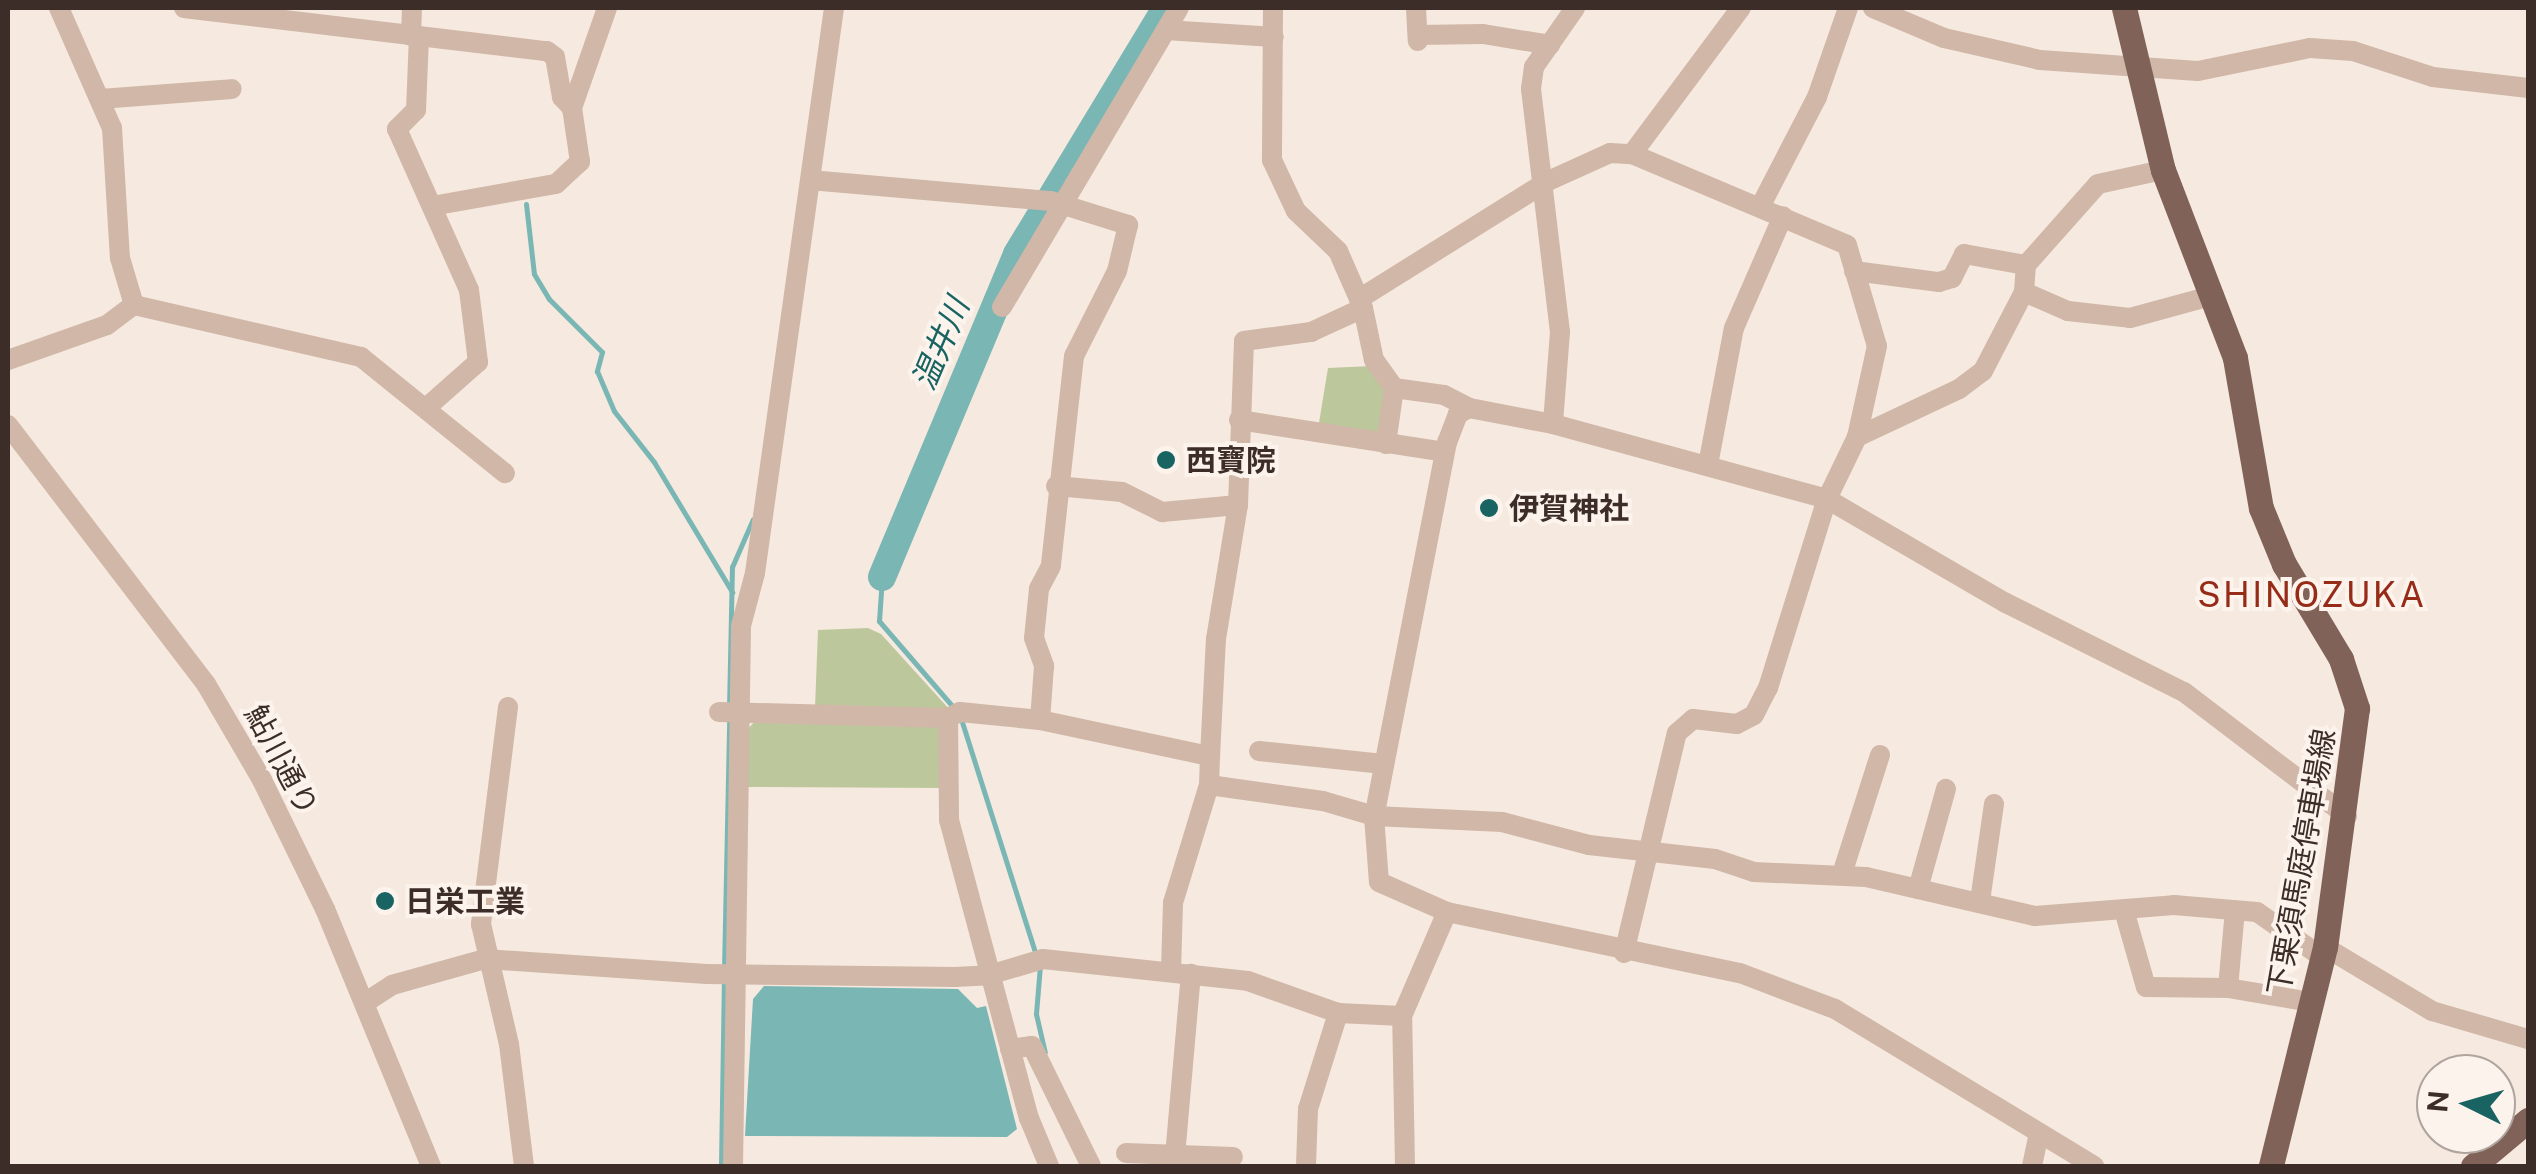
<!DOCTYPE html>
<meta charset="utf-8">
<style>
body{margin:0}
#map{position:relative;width:2536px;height:1174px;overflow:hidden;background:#f6e9df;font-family:"Public Sans","Noto Sans JP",sans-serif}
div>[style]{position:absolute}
.green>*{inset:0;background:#bdc79c}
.water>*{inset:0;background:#7ab7b4}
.stream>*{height:5px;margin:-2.5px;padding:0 2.5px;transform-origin:2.5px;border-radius:2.5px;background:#7ab7b4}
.river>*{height:28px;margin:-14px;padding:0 14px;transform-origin:14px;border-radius:14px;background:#7ab7b4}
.minor>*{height:20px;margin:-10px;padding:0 10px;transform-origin:10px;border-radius:10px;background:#d0b7a8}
.major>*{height:25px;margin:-12.5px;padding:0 12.5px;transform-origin:12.5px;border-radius:12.5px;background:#806258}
.dots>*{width:28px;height:28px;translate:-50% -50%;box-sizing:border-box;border:5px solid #fcf3ec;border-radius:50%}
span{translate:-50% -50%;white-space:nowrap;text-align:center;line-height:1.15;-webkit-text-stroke:8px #fcf3ec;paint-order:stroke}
.poi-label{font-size:30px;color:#3c2d29;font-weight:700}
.left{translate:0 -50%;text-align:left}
.street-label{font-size:30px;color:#3c2d29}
.water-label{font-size:32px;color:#196462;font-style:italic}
.quarter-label{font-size:35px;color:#962b18;letter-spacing:2.5px}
.frame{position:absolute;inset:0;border:10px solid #3c2d29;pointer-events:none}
.north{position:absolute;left:2416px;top:1054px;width:100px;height:100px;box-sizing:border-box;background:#fcf3ec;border:2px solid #afa49e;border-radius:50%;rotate:275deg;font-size:28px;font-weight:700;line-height:40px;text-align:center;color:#3c2d29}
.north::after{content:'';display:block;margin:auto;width:35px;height:45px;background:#196462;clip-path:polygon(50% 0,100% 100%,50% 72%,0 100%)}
</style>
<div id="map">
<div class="green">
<i style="clip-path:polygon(1372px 366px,1389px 387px,1382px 438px,1318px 429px,1328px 368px)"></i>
<i style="clip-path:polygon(868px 628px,881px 634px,950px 710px,815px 708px,818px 630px)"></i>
<i style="clip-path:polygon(756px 720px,934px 723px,943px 732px,943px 788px,746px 787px,747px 730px)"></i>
</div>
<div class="water">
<i style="clip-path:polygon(764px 986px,958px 989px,977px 1008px,986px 1006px,1017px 1129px,1007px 1137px,745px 1136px,753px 999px)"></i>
</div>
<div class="stream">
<i style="left:526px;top:204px;width:70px;rotate:83.5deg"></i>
<i style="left:534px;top:274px;width:29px;rotate:59deg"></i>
<i style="left:549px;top:299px;width:75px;rotate:45deg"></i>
<i style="left:602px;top:352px;width:20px;rotate:105deg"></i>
<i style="left:597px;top:371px;width:43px;rotate:67deg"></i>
<i style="left:614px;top:411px;width:65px;rotate:51.9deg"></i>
<i style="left:654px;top:462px;width:152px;rotate:59deg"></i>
<i style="left:882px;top:577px;width:44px;rotate:93.9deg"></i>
<i style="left:879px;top:621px;width:115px;rotate:49.2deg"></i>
<i style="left:729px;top:709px;width:142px;rotate:-88.8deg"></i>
<i style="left:732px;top:567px;width:52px;rotate:-66.4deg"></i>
<i style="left:962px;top:722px;width:244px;rotate:72.4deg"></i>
<i style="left:1040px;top:965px;width:49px;rotate:94.7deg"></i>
<i style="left:1036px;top:1014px;width:39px;rotate:77deg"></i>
<i style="left:724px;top:969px;width:249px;rotate:-88.8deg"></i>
<i style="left:721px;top:1166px;width:186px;rotate:-89.1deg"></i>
</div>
<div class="river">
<i style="left:882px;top:577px;width:350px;rotate:-67.3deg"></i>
<i style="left:1017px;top:254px;width:288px;rotate:-58.8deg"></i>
</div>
<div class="minor">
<i style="left:59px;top:8px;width:131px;rotate:66.2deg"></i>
<i style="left:112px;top:128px;width:130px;rotate:86.5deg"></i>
<i style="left:120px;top:258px;width:49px;rotate:73.4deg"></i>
<i style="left:134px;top:305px;width:233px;rotate:12.9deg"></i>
<i style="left:361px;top:357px;width:185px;rotate:38.9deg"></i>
<i style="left:184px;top:8px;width:366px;rotate:6.8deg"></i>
<i style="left:547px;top:51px;width:10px;rotate:37deg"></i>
<i style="left:555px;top:57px;width:41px;rotate:80.1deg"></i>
<i style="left:562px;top:97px;width:15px;rotate:48deg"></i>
<i style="left:1273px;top:8px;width:152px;rotate:90.4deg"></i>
<i style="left:1272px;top:160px;width:56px;rotate:64.8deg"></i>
<i style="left:1296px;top:211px;width:58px;rotate:43.6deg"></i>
<i style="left:1338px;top:251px;width:62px;rotate:66.3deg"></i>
<i style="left:1363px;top:308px;width:53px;rotate:78.1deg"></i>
<i style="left:1374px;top:360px;width:34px;rotate:54deg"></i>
<i style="left:1394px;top:388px;width:50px;rotate:8deg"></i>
<i style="left:1444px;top:395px;width:28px;rotate:27deg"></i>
<i style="left:1416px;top:8px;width:33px;rotate:87deg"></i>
<i style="left:1575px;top:8px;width:72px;rotate:124.8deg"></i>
<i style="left:1534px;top:67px;width:22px;rotate:98deg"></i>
<i style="left:1531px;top:89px;width:245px;rotate:83.2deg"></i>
<i style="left:1560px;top:332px;width:92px;rotate:94.4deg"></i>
<i style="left:1553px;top:424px;width:86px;rotate:-169.2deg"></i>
<i style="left:1469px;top:408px;width:13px;rotate:151deg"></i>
<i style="left:1458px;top:414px;width:30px;rotate:111deg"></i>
<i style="left:1447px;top:442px;width:381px;rotate:101deg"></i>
<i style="left:1374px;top:816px;width:66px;rotate:85.7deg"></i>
<i style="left:1379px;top:882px;width:74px;rotate:23.8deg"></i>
<i style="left:1447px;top:912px;width:299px;rotate:11.8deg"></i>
<i style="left:1740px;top:973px;width:102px;rotate:20.8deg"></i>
<i style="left:1835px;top:1009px;width:303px;rotate:31.2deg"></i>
<i style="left:1873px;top:8px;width:77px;rotate:22.9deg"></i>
<i style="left:1944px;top:38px;width:98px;rotate:12.9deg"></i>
<i style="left:2040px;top:60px;width:158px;rotate:4deg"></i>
<i style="left:2198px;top:71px;width:114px;rotate:-11.6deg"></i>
<i style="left:2310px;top:48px;width:43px;rotate:4deg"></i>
<i style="left:2353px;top:51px;width:84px;rotate:18deg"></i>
<i style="left:2433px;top:77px;width:96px;rotate:6.6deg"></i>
<i style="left:1166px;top:30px;width:108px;rotate:3.7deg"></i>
<i style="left:1418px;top:35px;width:65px;rotate:-0.9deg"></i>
<i style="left:1483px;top:34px;width:68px;rotate:9.3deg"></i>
<i style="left:411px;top:36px;width:28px;rotate:-88deg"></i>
<i style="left:419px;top:36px;width:74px;rotate:92.3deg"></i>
<i style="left:416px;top:110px;width:27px;rotate:135deg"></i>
<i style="left:397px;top:129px;width:176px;rotate:65.9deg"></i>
<i style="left:469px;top:290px;width:73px;rotate:82.9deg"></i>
<i style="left:478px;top:362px;width:69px;rotate:138.5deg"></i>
<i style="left:100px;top:99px;width:132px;rotate:-4.3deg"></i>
<i style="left:1632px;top:154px;width:233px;rotate:22.9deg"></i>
<i style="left:1847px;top:245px;width:105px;rotate:73.5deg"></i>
<i style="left:1877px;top:346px;width:93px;rotate:102.4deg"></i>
<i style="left:810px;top:180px;width:242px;rotate:5deg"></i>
<i style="left:1051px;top:201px;width:81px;rotate:17.3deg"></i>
<i style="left:1128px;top:225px;width:47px;rotate:103.4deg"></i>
<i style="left:1117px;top:271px;width:95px;rotate:116.8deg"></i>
<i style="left:1074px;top:356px;width:211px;rotate:96.3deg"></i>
<i style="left:1051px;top:566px;width:26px;rotate:118deg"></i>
<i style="left:1039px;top:589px;width:49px;rotate:95.8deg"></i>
<i style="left:1034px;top:638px;width:30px;rotate:70deg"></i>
<i style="left:1044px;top:666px;width:54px;rotate:94.2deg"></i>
<i style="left:432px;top:206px;width:126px;rotate:-10.1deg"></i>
<i style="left:556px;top:184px;width:33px;rotate:-43deg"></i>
<i style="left:580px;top:162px;width:55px;rotate:-98.4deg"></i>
<i style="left:572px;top:108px;width:106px;rotate:-70.7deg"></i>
<i style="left:1760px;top:207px;width:124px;rotate:-62.6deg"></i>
<i style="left:1817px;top:97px;width:94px;rotate:-70.8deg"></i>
<i style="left:1854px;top:271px;width:86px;rotate:7.4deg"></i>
<i style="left:1939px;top:282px;width:14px;rotate:-17deg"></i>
<i style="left:1952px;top:278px;width:27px;rotate:-63deg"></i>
<i style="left:1964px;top:254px;width:63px;rotate:10.1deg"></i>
<i style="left:2024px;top:292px;width:48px;rotate:23.4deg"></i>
<i style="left:2068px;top:311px;width:62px;rotate:6.4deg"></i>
<i style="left:2130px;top:318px;width:87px;rotate:-15.3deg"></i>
<i style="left:1359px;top:299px;width:221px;rotate:-32deg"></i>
<i style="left:1546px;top:182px;width:70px;rotate:-24.4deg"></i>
<i style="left:1610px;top:153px;width:22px;rotate:3deg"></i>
<i style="left:1632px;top:154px;width:182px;rotate:-53.3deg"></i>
<i style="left:1002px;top:307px;width:347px;rotate:-59.4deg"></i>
<i style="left:8px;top:360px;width:105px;rotate:-19.5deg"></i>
<i style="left:107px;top:325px;width:34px;rotate:-37deg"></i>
<i style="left:1239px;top:420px;width:208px;rotate:8.8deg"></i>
<i style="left:1553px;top:424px;width:284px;rotate:15.3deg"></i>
<i style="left:1827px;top:499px;width:207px;rotate:30.2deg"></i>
<i style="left:2006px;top:603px;width:199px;rotate:26.6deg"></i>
<i style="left:2184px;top:692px;width:205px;rotate:37.3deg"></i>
<i style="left:8px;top:425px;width:326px;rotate:52.6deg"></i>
<i style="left:206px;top:684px;width:111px;rotate:59.7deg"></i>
<i style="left:262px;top:780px;width:144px;rotate:64deg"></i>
<i style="left:325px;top:909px;width:278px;rotate:67.6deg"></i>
<i style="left:1386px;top:444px;width:57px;rotate:-81.9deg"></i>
<i style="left:1708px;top:465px;width:139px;rotate:-79.3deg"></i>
<i style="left:1734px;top:328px;width:122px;rotate:-66.4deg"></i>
<i style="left:1056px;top:486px;width:66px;rotate:5.2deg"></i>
<i style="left:1122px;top:492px;width:45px;rotate:26.6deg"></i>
<i style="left:1162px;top:512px;width:76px;rotate:-5.3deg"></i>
<i style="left:508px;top:707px;width:219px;rotate:97.1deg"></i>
<i style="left:481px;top:924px;width:123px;rotate:76.9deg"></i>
<i style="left:509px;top:1044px;width:123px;rotate:83deg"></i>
<i style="left:719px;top:712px;width:229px;rotate:1.5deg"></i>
<i style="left:948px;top:718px;width:13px;rotate:-27deg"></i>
<i style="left:960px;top:712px;width:80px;rotate:5.7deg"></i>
<i style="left:1040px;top:720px;width:174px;rotate:12deg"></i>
<i style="left:1210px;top:756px;width:29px;rotate:92deg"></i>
<i style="left:1209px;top:785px;width:123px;rotate:107deg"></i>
<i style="left:1173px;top:903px;width:68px;rotate:91.7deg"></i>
<i style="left:948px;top:718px;width:102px;rotate:89.4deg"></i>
<i style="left:949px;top:820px;width:309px;rotate:75deg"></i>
<i style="left:1029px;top:1118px;width:52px;rotate:67.4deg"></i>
<i style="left:1259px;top:751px;width:125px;rotate:6deg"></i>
<i style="left:1210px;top:756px;width:117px;rotate:-87.1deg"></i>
<i style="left:1216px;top:639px;width:136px;rotate:-80.7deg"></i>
<i style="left:1238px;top:505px;width:164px;rotate:-87.9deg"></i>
<i style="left:1244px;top:341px;width:68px;rotate:-7.7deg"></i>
<i style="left:1311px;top:332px;width:57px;rotate:-24.8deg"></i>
<i style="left:1209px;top:785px;width:115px;rotate:8deg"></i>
<i style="left:1323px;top:801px;width:53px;rotate:16.4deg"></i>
<i style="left:1374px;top:816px;width:128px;rotate:2.7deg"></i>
<i style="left:1502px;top:822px;width:90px;rotate:14.8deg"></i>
<i style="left:1589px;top:845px;width:127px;rotate:6.3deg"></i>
<i style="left:1715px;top:859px;width:41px;rotate:18.4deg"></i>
<i style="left:1754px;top:872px;width:112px;rotate:2.6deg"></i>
<i style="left:1866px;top:877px;width:173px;rotate:13deg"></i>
<i style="left:2035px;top:916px;width:139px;rotate:-4.5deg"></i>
<i style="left:2174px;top:905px;width:83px;rotate:4.8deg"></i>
<i style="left:2257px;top:912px;width:79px;rotate:34.7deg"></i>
<i style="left:1842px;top:874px;width:125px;rotate:-72.3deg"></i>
<i style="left:1918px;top:889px;width:104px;rotate:-74.4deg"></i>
<i style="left:1980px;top:901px;width:98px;rotate:-81.8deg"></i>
<i style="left:2124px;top:910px;width:80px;rotate:74.1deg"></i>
<i style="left:2146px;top:987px;width:82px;rotate:0.7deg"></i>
<i style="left:2228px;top:988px;width:84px;rotate:9.6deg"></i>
<i style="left:2325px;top:947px;width:125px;rotate:30.9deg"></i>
<i style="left:2432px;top:1011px;width:100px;rotate:16.3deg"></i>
<i style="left:1624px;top:953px;width:226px;rotate:-76.5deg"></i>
<i style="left:1677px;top:733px;width:21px;rotate:-41deg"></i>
<i style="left:1693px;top:719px;width:44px;rotate:6.5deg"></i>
<i style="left:1737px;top:724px;width:19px;rotate:-28deg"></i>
<i style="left:1754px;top:715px;width:30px;rotate:-63deg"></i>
<i style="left:1768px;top:688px;width:198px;rotate:-72.7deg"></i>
<i style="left:1827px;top:499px;width:69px;rotate:-64.2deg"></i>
<i style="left:1857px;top:437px;width:113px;rotate:-25.2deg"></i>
<i style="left:1959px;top:389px;width:30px;rotate:-37deg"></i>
<i style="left:1983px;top:371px;width:89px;rotate:-62.6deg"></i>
<i style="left:2024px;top:292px;width:27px;rotate:-86deg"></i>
<i style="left:2026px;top:265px;width:108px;rotate:-48.4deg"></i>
<i style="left:2098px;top:184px;width:66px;rotate:-12.2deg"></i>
<i style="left:2228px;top:988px;width:78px;rotate:-84.9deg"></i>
<i style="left:366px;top:1002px;width:31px;rotate:-33deg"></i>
<i style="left:392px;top:985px;width:97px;rotate:-15.6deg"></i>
<i style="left:485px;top:959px;width:222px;rotate:3.9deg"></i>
<i style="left:706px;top:974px;width:249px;rotate:0.7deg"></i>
<i style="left:955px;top:977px;width:34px;rotate:-3deg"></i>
<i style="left:989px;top:975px;width:56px;rotate:-16.5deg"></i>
<i style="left:1043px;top:959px;width:206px;rotate:6.1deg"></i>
<i style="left:1248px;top:981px;width:96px;rotate:19.6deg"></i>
<i style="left:1338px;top:1013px;width:64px;rotate:2.7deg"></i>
<i style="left:1010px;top:1049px;width:22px;rotate:-8deg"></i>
<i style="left:1032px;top:1046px;width:134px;rotate:63.8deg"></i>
<i style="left:1126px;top:1153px;width:107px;rotate:2.1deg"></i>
<i style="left:1175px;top:1156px;width:183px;rotate:-85deg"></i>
<i style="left:733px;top:1166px;width:540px;rotate:-89.15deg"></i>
<i style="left:741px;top:626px;width:55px;rotate:-75.2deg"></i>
<i style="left:755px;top:573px;width:570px;rotate:-82.04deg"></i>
<i style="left:1306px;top:1166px;width:57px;rotate:-88deg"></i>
<i style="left:1308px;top:1109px;width:101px;rotate:-72.6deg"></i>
<i style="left:1405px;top:1166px;width:150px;rotate:-91.1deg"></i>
<i style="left:1402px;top:1016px;width:113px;rotate:-66.6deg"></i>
<i style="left:2032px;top:1166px;width:34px;rotate:-78deg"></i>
</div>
<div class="major">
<i style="left:2124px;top:8px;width:167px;rotate:76.5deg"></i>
<i style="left:2163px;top:170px;width:201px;rotate:69deg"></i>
<i style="left:2235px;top:358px;width:152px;rotate:80.2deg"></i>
<i style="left:2261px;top:508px;width:61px;rotate:67.7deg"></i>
<i style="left:2284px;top:564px;width:111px;rotate:59deg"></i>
<i style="left:2341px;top:659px;width:52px;rotate:71.9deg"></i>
<i style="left:2357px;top:708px;width:241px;rotate:97.6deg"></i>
<i style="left:2325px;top:947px;width:226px;rotate:103.9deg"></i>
<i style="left:2473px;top:1166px;width:72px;rotate:-39.9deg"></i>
</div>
<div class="dots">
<i style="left:1166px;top:460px;background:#196462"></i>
<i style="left:1489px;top:508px;background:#196462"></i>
<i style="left:385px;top:901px;background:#196462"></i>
</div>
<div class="poi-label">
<span class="left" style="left:1186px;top:460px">西寶院</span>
<span class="left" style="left:1509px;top:508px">伊賀神社</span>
<span class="left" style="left:405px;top:901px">日栄工業</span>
</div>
<div class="street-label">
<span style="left:282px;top:760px;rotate:62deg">鮎川通り</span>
<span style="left:2301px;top:862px;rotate:-80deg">下栗須馬庭停車場線</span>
</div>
<div class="water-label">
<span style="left:941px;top:344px;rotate:-67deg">温井川</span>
</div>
<div class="quarter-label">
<span style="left:2312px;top:595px">SHINOZUKA</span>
</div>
<div class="frame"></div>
<div class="north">N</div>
</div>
